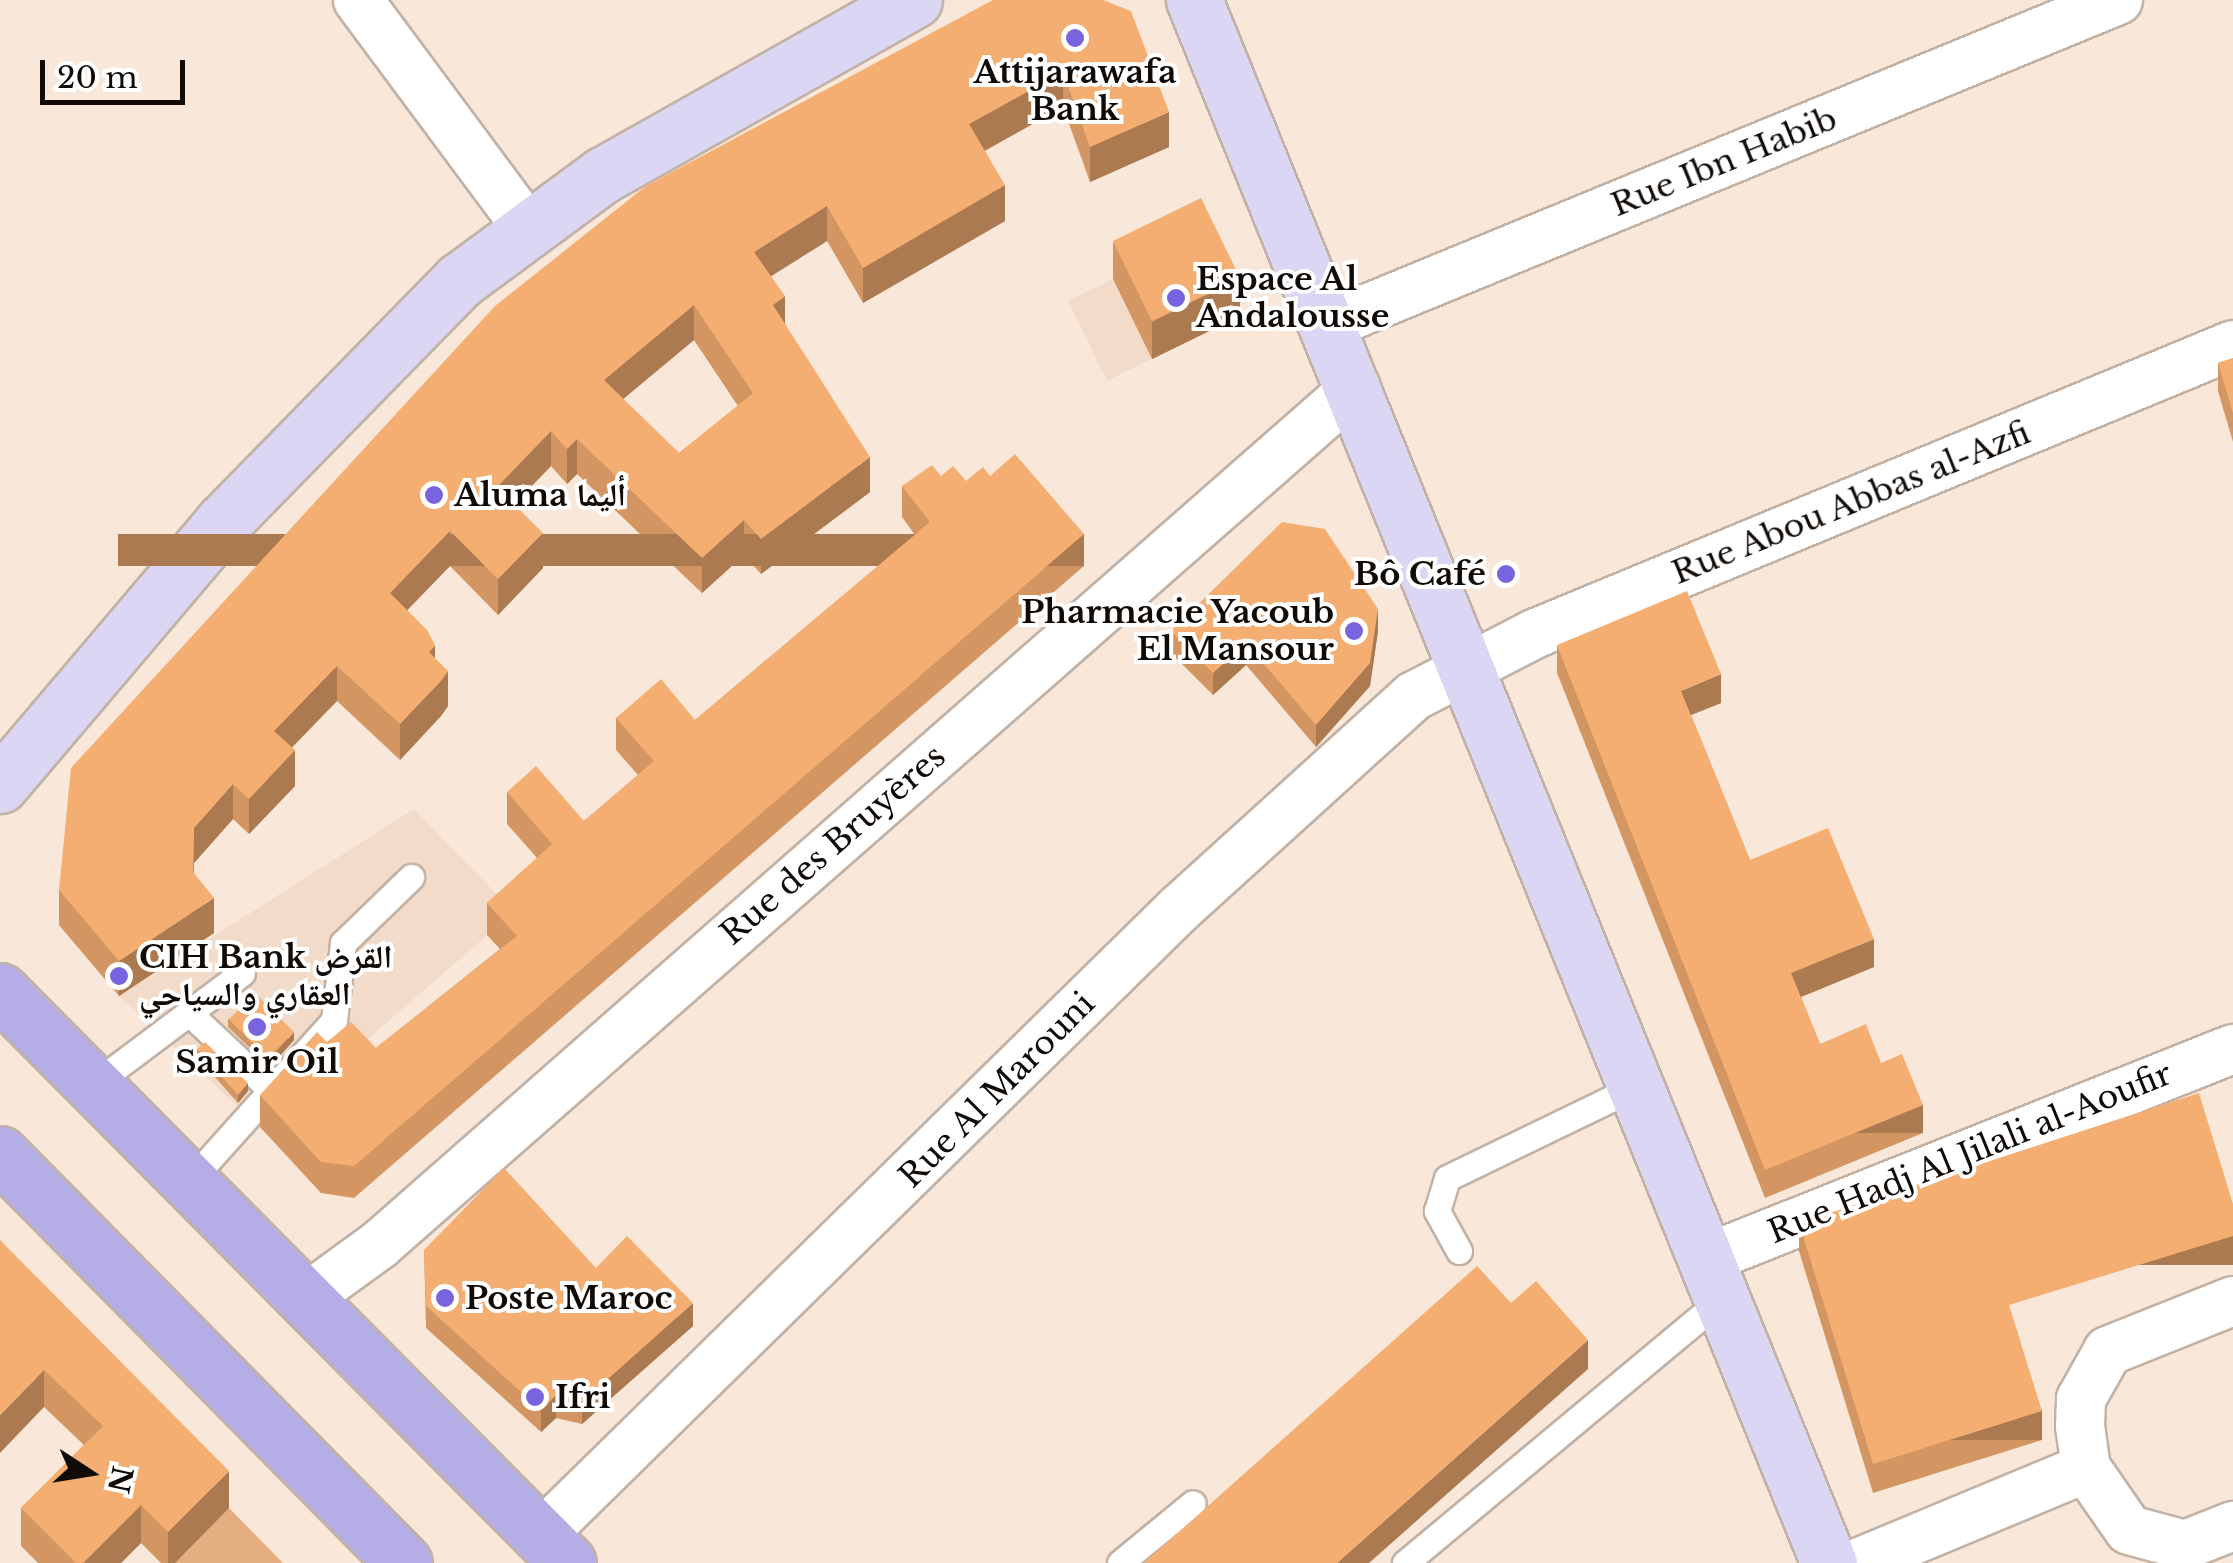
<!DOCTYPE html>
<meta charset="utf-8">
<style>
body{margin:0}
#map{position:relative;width:2233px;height:1563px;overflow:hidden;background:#f9e8da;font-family:"Libre Baskerville","Noto Naskh Arabic",serif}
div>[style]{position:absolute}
.built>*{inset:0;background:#f2dbc8;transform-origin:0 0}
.green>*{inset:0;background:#e4ae81}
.roads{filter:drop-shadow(2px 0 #c2b2a5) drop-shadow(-2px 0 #c2b2a5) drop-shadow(0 2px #c2b2a5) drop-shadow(0 -2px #c2b2a5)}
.lane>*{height:25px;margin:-12.5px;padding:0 12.5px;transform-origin:12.5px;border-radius:12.5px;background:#fff}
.street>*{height:48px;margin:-24px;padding:0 24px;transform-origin:24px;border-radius:24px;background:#fff}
.secondary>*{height:55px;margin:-27.5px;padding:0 27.5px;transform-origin:27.5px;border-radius:27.5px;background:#dad6f3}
.primary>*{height:55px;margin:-27.5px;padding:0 27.5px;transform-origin:27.5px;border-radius:27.5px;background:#b5ade6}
.wall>*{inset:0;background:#d39662}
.shaded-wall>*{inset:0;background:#ac7a50;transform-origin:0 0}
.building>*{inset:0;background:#f5ae72;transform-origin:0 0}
.dots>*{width:28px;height:28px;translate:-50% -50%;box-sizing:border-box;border:5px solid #fff;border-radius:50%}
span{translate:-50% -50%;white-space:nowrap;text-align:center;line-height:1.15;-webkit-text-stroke:8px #fff;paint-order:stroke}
.poi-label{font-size:32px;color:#110b07;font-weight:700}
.left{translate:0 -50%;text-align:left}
.right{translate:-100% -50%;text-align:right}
.street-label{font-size:32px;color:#110b07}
.north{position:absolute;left:40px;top:1423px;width:100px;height:100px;-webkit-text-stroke:8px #fff;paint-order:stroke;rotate:102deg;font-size:28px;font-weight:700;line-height:40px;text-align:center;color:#110b07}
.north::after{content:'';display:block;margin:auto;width:35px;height:45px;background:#110b07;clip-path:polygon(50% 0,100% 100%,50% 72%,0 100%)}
.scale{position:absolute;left:40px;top:60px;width:145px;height:45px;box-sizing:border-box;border:5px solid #110b07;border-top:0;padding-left:12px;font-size:30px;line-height:35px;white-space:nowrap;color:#110b07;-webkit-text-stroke:8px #fff;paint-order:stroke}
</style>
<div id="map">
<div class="built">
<i style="left:1201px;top:236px;width:89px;height:148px;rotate:64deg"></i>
<i style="clip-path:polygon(414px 809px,514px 912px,263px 1130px,119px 996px)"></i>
</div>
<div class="green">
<i style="clip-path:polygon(229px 1508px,283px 1563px,175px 1563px)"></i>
</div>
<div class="roads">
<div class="lane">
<i style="left:189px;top:1013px;width:112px;rotate:43.2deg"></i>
<i style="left:90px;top:1087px;width:190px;rotate:-36.9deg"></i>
<i style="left:188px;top:1183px;width:219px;rotate:-48.1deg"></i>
<i style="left:334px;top:1020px;width:78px;rotate:-83.3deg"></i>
<i style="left:343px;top:943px;width:95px;rotate:-44.1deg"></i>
<i style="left:1459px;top:1251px;width:46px;rotate:-118.8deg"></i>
<i style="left:1437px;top:1211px;width:34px;rotate:-73deg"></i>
<i style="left:1447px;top:1178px;width:211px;rotate:-25.8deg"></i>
<i style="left:1120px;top:1563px;width:94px;rotate:-39.4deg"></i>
<i style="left:1405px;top:1563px;width:415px;rotate:-39.8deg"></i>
</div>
<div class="street">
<i style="left:358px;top:0;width:280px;rotate:53.4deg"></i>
<i style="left:1330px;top:324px;width:852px;rotate:-22.35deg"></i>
<i style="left:1708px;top:1258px;width:565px;rotate:-21.71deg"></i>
<i style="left:306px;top:1298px;width:90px;rotate:-36deg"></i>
<i style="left:379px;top:1245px;width:1300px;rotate:-41.29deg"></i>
<i style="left:2233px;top:1301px;width:135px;rotate:158.2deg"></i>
<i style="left:2108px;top:1351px;width:55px;rotate:119.4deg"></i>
<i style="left:2081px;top:1399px;width:27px;rotate:92deg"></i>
<i style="left:2080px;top:1426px;width:42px;rotate:81.9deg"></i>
<i style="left:2086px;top:1468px;width:75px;rotate:55.3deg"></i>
<i style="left:2129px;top:1530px;width:58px;rotate:15deg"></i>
<i style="left:2185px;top:1545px;width:52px;rotate:-21.6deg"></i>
<i style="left:541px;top:1535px;width:894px;rotate:-44.46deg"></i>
<i style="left:1179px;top:909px;width:317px;rotate:-42.2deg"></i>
<i style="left:1414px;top:696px;width:135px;rotate:-27.3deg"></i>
<i style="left:1534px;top:634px;width:756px;rotate:-22.46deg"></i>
<i style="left:1858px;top:1563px;width:247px;rotate:-22.6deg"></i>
</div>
<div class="secondary">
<i style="left:1194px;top:0;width:1687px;rotate:67.89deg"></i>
<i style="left:0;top:785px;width:343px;rotate:-49.7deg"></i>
<i style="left:222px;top:523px;width:339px;rotate:-45.6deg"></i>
<i style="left:459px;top:281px;width:179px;rotate:-36.4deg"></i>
<i style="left:603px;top:175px;width:357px;rotate:-29.4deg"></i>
</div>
<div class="primary">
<i style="left:0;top:991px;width:806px;rotate:45.2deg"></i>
<i style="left:0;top:1154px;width:575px;rotate:45.35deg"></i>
</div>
</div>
<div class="wall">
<i style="clip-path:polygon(evenodd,993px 0,1169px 147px,1090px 182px,1063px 107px,985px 151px,1005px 221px,863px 303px,827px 241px,771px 276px,785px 324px,870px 492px,761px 574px,744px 555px,702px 593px,577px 474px,567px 484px,551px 466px,514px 504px,543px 568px,498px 615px,450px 566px,407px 610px,435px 658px,448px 706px,441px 716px,400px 760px,337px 701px,292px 747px,295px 786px,249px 834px,233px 819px,194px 863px,194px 873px,214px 933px,119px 996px,59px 925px,59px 890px,993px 0,694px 340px,738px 406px,679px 453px,623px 399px,694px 340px)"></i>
<i style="clip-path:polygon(1113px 242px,1240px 316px,1152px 359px,1113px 279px)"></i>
<i style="clip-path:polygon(2233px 358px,2233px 442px,2218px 391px,2218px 363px)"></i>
<i style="clip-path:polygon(941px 476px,966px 481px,990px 476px,1084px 566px,354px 1198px,321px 1193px,260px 1127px,260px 1095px,327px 1042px,376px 1048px,500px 949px,487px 935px,487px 903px,537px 858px,507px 824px,507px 792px,584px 821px,638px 775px,616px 750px,616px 718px,695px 720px,915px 535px,902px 517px,902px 486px)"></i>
<i style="clip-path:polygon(1171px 631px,1378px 631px,1370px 686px,1316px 747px,1246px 665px,1213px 695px,1171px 653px)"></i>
<i style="clip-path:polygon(1557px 645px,1721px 703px,1691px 715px,1750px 860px,1874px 967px,1801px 997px,1820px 1044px,1881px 1063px,1923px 1133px,1765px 1198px,1557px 673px)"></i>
<i style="clip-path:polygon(228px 1019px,294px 1040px,270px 1067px,228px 1027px)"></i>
<i style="clip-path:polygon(197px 1049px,248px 1091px,238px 1103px,197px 1057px)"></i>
<i style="clip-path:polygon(1799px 1223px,2017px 1330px,2042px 1440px,1873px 1493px,1799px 1251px)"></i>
<i style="clip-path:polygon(0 1240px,229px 1508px,175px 1563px,161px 1563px,141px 1543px,121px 1563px,38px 1563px,21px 1546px,21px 1508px,84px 1445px,44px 1407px)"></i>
<i style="clip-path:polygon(424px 1250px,596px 1268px,693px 1326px,582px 1424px,556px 1418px,541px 1432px,426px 1328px)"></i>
</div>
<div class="shaded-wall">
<i style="clip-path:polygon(1063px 72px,1063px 107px,969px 159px,969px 124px)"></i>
<i style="clip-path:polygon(1169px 112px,1169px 147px,1090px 182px,1090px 147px)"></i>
<i style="clip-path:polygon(1005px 185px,1005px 221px,863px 303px,863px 268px)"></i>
<i style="clip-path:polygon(827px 206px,827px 241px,754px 287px,754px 252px)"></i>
<i style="clip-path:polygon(1240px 278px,1240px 316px,1152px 359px,1152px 322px)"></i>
<i style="clip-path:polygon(785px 296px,785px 331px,773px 305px)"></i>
<i style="clip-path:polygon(694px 305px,694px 340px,604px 415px,604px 380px)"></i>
<i style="clip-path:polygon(551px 431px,551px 466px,497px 522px,497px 487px)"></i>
<i style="clip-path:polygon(577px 439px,577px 474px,567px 484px,567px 449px)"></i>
<i style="clip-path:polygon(870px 457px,870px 492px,761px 574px,761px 539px)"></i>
<i style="clip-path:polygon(744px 520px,744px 555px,702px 593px,702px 558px)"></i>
<i style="clip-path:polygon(450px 531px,450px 566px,390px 628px,390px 593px)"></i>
<i style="clip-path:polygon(543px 533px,543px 568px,498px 615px,498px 579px)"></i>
<i style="left:1084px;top:534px;width:32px;height:966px;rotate:90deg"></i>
<i style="clip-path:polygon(1378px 609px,1378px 631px,1370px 686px,1316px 747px,1316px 725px)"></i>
<i style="clip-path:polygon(1246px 643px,1246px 665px,1213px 695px,1213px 673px)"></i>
<i style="clip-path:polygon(435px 645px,435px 680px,429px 652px)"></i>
<i style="clip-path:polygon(337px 666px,337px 701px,274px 766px,274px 731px)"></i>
<i style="clip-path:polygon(448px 671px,448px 706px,441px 716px,400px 760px,400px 724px)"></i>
<i style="clip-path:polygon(1721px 674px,1721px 703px,1681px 719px,1681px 691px)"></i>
<i style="clip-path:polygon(295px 750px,295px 786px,249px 834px,249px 799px)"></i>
<i style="clip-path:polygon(233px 784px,233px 819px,194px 863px,193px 907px,194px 828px)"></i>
<i style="clip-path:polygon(214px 898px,214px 933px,119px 996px,119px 961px)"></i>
<i style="clip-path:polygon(1874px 939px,1874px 967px,1791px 1001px,1791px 973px)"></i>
<i style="clip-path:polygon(294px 1032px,294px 1040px,270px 1067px,270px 1059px)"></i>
<i style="clip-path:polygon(248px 1083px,248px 1091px,238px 1103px,238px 1095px)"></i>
<i style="left:1923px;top:1105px;width:28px;height:171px;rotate:90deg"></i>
<i style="left:2233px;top:1236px;width:29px;height:234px;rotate:90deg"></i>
<i style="clip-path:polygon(693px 1303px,693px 1326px,582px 1424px,582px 1402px)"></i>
<i style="clip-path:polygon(1588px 1340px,1588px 1369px,1369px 1563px,1337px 1563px)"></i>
<i style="clip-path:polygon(44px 1370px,44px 1407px,0 1453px,0 1415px)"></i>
<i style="clip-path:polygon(556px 1395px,556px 1418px,541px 1432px,541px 1410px)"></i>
<i style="left:2042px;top:1411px;width:29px;height:177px;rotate:90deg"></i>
<i style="clip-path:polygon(229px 1471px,229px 1508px,175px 1563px,168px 1563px,168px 1532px)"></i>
<i style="clip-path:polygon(141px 1505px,141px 1543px,121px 1563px,83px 1563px)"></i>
</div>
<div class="building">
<i style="clip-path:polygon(evenodd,993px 0,1103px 0,1131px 11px,1169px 112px,1090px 147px,1063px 72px,969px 124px,1005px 185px,863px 268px,827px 206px,754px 252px,785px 296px,773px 305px,870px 457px,761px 539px,744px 520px,702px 558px,577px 439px,567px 449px,551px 431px,497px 487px,543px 533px,498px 579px,450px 531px,390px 593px,427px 630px,435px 645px,429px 652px,448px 671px,441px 681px,400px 724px,337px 666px,274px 731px,295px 750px,249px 799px,233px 784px,194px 828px,193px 872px,214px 898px,119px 961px,59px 890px,71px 768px,495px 306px,646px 186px,993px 0,694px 305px,753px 393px,679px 453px,604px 380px,694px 305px)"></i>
<i style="left:1201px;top:198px;width:89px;height:98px;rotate:64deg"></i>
<i style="clip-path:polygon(2233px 358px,2233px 413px,2218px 363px)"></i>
<i style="clip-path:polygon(1015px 454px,1084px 534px,354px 1166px,321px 1162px,260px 1095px,317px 1032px,327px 1042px,351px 1022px,376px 1048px,517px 936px,487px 903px,552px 844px,507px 792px,536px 766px,584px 821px,654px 761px,616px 718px,661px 679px,695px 720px,930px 522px,902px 486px,932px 465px,941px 476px,953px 466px,966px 481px,983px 467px,990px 476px)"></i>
<i style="clip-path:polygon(1282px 522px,1325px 529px,1378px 609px,1370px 663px,1316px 725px,1246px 643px,1213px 673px,1171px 631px)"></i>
<i style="clip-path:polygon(1687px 591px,1721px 674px,1681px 691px,1750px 860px,1828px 828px,1874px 939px,1791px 973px,1820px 1044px,1866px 1024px,1881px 1063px,1902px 1054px,1923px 1105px,1765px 1170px,1557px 645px)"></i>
<i style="left:255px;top:993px;width:55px;height:37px;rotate:45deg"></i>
<i style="clip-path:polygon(205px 1042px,248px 1083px,238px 1095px,197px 1049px)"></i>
<i style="clip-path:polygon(2199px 1093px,2233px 1204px,2233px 1236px,2009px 1305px,2042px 1411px,1873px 1464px,1799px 1223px)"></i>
<i style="clip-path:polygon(504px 1168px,596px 1268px,627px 1236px,693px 1303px,582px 1402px,556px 1395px,541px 1410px,426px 1306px,424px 1250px)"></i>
<i style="clip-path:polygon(0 1240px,229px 1471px,168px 1532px,141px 1505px,83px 1563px,76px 1563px,21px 1508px,103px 1426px,44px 1370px,0 1415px)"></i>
<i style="clip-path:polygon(1477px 1266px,1511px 1303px,1536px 1281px,1588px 1340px,1337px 1563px,1144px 1563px)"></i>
</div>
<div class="dots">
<i style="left:1075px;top:38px;background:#7a63de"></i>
<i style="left:1176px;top:298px;background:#7a63de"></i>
<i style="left:434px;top:495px;background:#7a63de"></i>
<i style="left:1506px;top:574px;background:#7a63de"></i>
<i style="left:1354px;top:631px;background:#7a63de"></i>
<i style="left:119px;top:976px;background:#7a63de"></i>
<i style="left:257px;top:1027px;background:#7a63de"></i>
<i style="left:445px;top:1298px;background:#7a63de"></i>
<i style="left:535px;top:1397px;background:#7a63de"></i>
</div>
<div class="poi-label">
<span style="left:1075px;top:91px">Attijarawafa<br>Bank</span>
<span class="left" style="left:1196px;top:298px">Espace Al<br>Andalousse</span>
<span class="left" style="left:454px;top:495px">Aluma أليما</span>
<span class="right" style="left:1486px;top:574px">Bô Café</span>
<span class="right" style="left:1334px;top:631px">Pharmacie Yacoub<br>El Mansour</span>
<span class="left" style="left:139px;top:976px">CIH Bank القرض<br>العقاري والسياحي</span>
<span style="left:257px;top:1062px">Samir Oil</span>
<span class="left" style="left:465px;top:1298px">Poste Maroc</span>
<span class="left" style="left:555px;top:1397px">Ifri</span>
</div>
<div class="street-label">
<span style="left:1724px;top:162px;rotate:-22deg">Rue Ibn Habib</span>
<span style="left:1851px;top:503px;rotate:-22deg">Rue Abou Abbas al-Azfi</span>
<span style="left:833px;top:845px;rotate:-41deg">Rue des Bruyères</span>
<span style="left:997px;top:1090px;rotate:-45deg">Rue Al Marouni</span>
<span style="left:1970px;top:1153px;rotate:-22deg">Rue Hadj Al Jilali al-Aoufir</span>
</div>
<div class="north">N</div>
<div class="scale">20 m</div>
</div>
